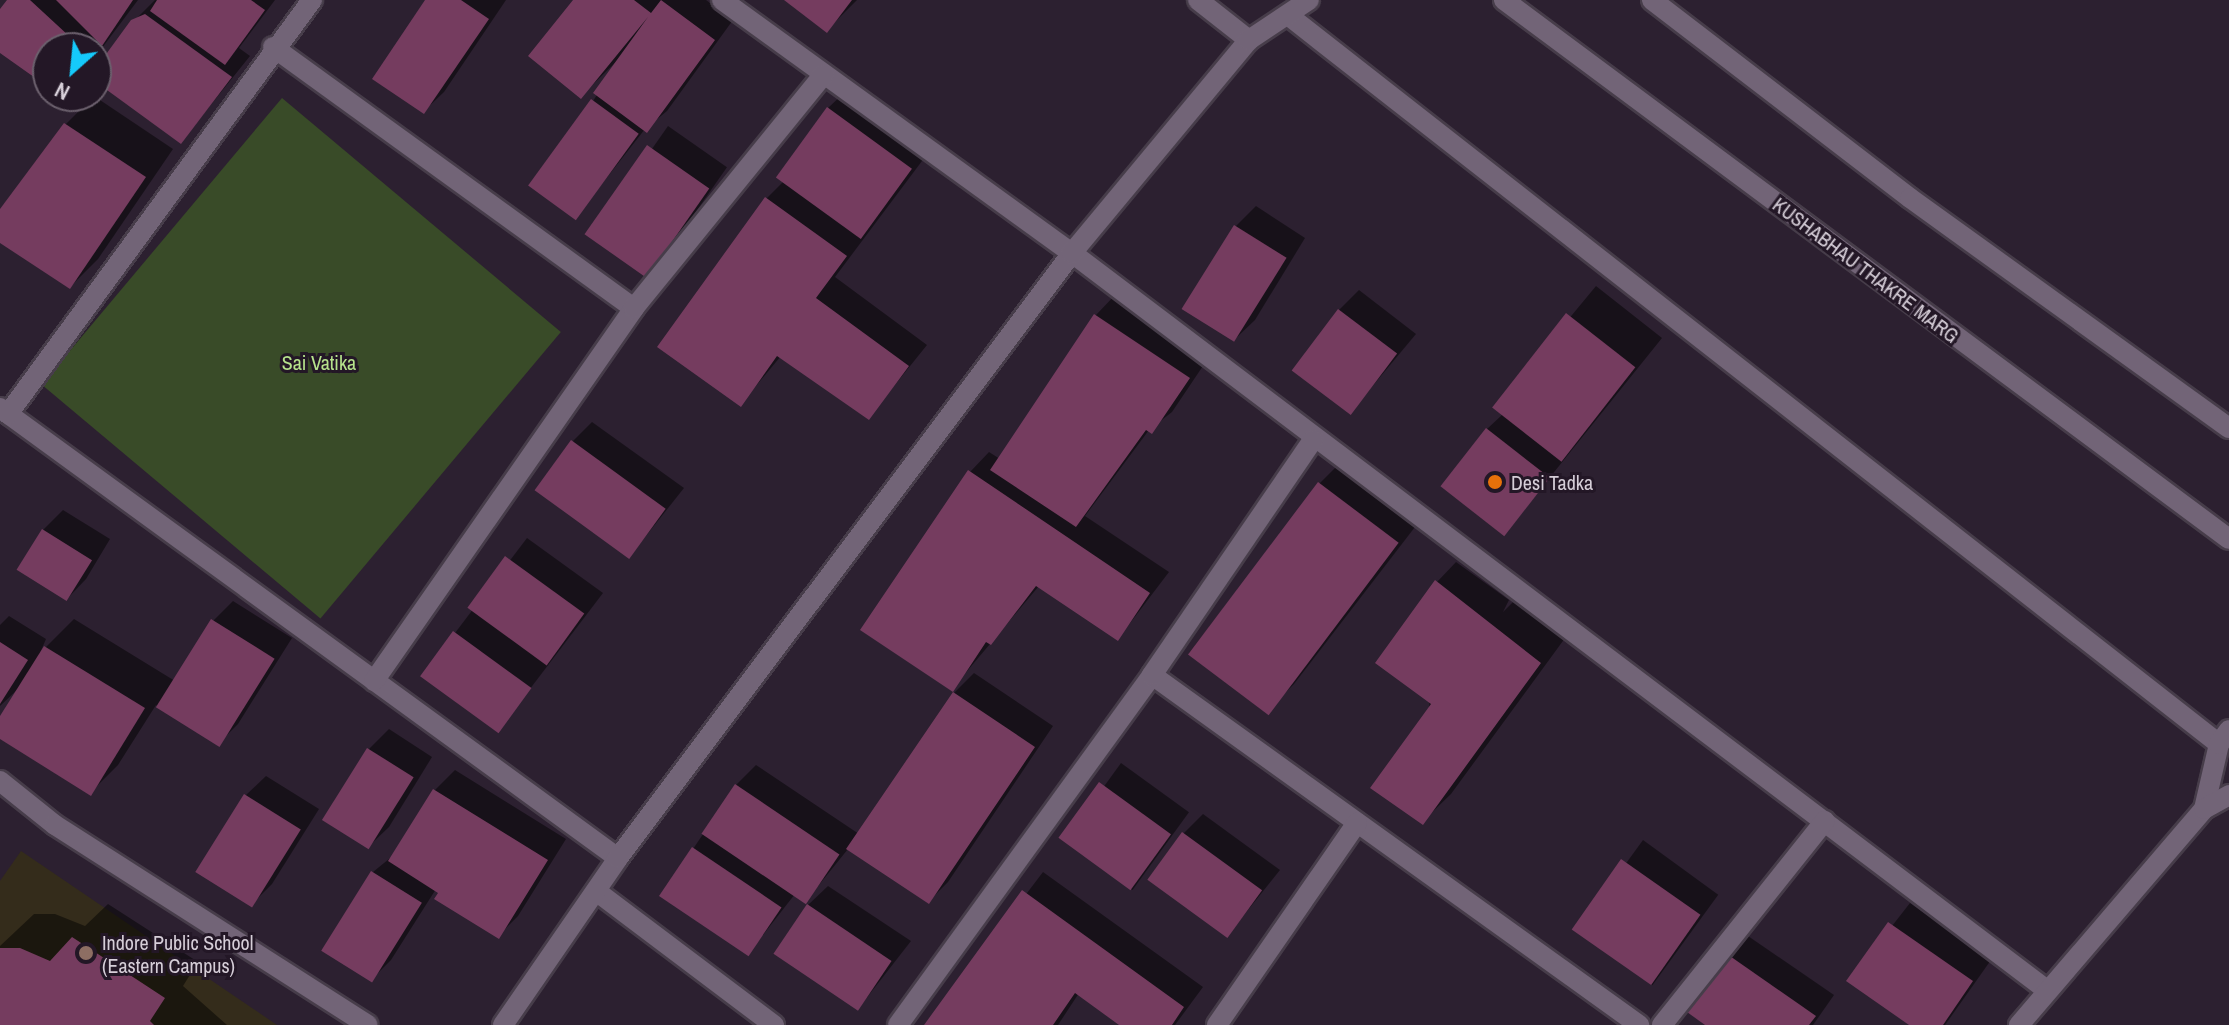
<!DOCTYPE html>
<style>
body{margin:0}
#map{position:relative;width:2229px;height:1025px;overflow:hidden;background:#2c2030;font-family:"Archivo Narrow",sans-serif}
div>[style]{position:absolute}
.education>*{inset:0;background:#342c1b}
.green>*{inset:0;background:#394b28;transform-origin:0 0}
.shadow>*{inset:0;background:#0007;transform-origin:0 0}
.building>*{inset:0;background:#753c5f;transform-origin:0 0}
.roads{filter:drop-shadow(2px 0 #473d4a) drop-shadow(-2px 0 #473d4a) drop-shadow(0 2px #473d4a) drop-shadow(0 -2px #473d4a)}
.street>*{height:20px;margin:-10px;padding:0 10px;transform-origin:10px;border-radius:10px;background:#726477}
.secondary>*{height:20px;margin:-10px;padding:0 10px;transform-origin:10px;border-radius:10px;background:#726477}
.dots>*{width:22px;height:22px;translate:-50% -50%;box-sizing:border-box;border:4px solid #231726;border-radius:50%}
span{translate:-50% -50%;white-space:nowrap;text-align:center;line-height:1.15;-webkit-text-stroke:6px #231726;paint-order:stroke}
.street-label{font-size:20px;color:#d6ced8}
.park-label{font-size:20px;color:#b6e38c}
.poi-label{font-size:20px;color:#d6ced8}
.left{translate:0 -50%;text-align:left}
.north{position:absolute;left:32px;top:32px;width:80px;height:80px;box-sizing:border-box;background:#231726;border:2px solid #6b606d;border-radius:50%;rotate:207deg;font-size:22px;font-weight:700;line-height:32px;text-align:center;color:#d6ced8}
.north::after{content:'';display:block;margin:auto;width:28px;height:36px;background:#15cafb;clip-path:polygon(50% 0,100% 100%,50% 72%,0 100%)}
</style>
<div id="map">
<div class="education">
<i style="clip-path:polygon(21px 851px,277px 1025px,0 1025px,0 881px)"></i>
</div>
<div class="green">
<i style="left:282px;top:98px;width:364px;height:374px;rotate:40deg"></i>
</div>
<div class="shadow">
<i style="clip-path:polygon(9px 0,138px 0,96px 56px,96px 48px,48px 48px,48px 85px,0 50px,0 13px)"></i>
<i style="clip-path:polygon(155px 0,275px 0,239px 48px,250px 56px,181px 142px,96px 80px,96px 71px,133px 22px)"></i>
<i style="clip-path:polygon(427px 0,506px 0,444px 92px,424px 111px)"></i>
<i style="clip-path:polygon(575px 0,706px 0,733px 20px,667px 111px,645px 129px,576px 217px,593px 101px,622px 56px,581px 96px)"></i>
<i style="clip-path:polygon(787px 0,857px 0,827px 30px)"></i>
<i style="clip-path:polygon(848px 89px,931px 149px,835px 277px,927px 345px,869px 417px,781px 356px,740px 405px,767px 198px,784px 181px,828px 108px)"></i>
<i style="clip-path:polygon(94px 96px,173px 149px,98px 259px,70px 287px,0 241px,0 213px,66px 124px)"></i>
<i style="left:668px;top:126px;width:72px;height:134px;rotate:35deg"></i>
<i style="clip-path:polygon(1256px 206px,1305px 238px,1255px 320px,1235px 339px,1185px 308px,1236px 226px)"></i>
<i style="clip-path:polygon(1596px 286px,1662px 338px,1505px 533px,1487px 429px,1503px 414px,1495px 408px)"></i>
<i style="clip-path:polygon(1359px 290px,1416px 334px,1350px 413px,1339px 310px)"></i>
<i style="clip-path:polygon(1115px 295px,1209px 357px,1172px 412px,1149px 430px,1085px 516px,1169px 572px,1118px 639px,1039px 586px,952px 689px,970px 472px,989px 452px,1000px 459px,1096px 315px)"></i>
<i style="clip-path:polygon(592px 422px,684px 488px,630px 556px,573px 441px)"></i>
<i style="clip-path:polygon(1348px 455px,1425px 514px,1294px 684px,1266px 712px,1189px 653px,1320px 483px)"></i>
<i style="clip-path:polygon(63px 510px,110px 539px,86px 579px,67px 599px,43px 530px)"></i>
<i style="clip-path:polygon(527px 538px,603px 593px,498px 731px,455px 633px)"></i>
<i style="clip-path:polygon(1456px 562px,1509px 600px,1503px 612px,1517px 598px,1568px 634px,1451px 794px,1422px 822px,1437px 582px)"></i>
<i style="clip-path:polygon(233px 601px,292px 638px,238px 724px,218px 744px,156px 705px,118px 765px,90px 793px,0 737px,0 720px,18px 689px,0 706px,0 625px,9px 616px,46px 639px,40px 653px,74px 619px,175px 681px,213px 621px)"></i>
<i style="clip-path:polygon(974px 673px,1053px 726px,948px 882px,929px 901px,848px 849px,806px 901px,795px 894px,749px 953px,693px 849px,736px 785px,756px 765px,859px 834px,954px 693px)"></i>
<i style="clip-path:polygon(389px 729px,432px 757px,389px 827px,369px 846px,369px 749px)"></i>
<i style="left:1121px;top:763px;width:84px;height:96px;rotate:36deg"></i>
<i style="clip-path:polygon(455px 770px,566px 839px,518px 916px,498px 936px,436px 889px,391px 960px,372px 979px,373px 872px,395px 854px,435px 790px)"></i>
<i style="clip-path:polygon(266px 776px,319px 809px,272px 884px,252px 904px,246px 795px)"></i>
<i style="clip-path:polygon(1203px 814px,1280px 870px,1228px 935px,1183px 834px)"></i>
<i style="left:1643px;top:840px;width:93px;height:112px;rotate:36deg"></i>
<i style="clip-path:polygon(1043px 872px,1203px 987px,1175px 1025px,1123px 1025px,1079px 993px,1058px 1025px,927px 1025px)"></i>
<i style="clip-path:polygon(828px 886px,911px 941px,858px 1009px,808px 905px)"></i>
<i style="clip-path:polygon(1910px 903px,1991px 960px,1945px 1025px,1913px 1025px,1849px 981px)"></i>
<i style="clip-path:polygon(108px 904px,198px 962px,183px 986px,227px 1025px,0 1025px,0 946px,34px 914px,55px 914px,85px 926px)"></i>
<i style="clip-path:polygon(1748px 936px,1834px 995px,1813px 1025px,1709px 1025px,1729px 956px)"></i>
</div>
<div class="building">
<i style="clip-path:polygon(7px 0,30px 0,82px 48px,48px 48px,48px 87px,0 53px,0 9px)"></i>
<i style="clip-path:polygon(56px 0,133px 0,102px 46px)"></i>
<i style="clip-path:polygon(157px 0,251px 0,265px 10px,225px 65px,150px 11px)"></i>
<i style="clip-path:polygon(425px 0,461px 0,489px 19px,424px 114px,372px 79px)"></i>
<i style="clip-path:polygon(573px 0,634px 0,651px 13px,661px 0,715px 40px,647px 133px,593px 93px,648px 17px,581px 99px,528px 56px)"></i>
<i style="clip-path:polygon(784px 0,852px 0,827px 33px)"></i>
<i style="clip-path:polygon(145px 14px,232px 77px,181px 144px,96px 82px,96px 68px,131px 20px)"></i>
<i style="left:591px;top:99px;width:59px;height:107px;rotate:36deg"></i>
<i style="left:827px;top:107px;width:105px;height:87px;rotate:36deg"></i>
<i style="clip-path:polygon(64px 123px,146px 177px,70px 289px,0 243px,0 209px)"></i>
<i style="left:647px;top:145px;width:76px;height:109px;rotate:35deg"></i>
<i style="clip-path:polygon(765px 197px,847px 256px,816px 298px,909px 366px,869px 420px,777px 356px,741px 407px,657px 347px)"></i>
<i style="left:1234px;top:225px;width:62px;height:99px;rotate:32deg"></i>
<i style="left:1338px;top:309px;width:74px;height:77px;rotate:37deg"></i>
<i style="left:1566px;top:313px;width:88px;height:120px;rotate:38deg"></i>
<i style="clip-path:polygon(1094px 314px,1190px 378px,1152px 434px,1146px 430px,1076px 527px,990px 470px)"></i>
<i style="left:1486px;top:428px;width:81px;height:74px;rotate:38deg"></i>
<i style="left:571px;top:440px;width:117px;height:62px;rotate:36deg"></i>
<i style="clip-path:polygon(968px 470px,1150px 593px,1118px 641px,1036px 586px,991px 645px,986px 642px,953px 692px,1035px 747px,929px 904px,846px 849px,953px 692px,860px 630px)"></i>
<i style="left:1318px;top:482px;width:101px;height:216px;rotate:37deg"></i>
<i style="left:42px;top:529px;width:59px;height:48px;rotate:32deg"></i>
<i style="left:505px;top:556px;width:98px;height:64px;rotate:36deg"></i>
<i style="clip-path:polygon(1435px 580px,1541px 663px,1423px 825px,1370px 788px,1431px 704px,1375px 663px)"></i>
<i style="left:211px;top:619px;width:75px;height:104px;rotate:32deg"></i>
<i style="left:453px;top:631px;width:97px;height:56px;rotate:36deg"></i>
<i style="clip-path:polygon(0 642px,28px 660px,0 704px)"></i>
<i style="clip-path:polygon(44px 646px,145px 708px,91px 796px,0 739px,0 716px)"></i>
<i style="left:367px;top:748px;width:55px;height:85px;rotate:32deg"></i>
<i style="left:1099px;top:782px;width:89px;height:69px;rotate:36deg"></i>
<i style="left:735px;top:784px;width:126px;height:60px;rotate:34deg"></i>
<i style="clip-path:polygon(433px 789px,548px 860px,499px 939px,434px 899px,438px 893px,388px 861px)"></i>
<i style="left:244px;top:794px;width:67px;height:92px;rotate:32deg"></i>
<i style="left:1182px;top:832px;width:99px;height:59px;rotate:36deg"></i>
<i style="left:692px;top:847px;width:108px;height:59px;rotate:34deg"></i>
<i style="left:1621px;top:859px;width:97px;height:86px;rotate:35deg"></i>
<i style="left:371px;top:871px;width:60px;height:94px;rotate:32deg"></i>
<i style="clip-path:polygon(1022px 890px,1184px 1007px,1172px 1025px,1119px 1025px,1075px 993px,1053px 1025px,924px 1025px)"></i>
<i style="left:807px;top:904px;width:102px;height:60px;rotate:34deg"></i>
<i style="clip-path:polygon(1888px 922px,1973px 981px,1943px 1025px,1909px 1025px,1846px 981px)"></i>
<i style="clip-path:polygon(72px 937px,165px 998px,150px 1021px,154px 1025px,0 1025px,0 948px,20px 948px,50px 961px)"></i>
<i style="clip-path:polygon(1727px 954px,1816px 1016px,1809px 1025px,1705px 1025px,1687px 1012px)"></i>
</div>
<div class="roads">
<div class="street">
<i style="left:722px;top:0;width:432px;rotate:35.9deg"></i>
<i style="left:1072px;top:253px;width:1222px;rotate:37.09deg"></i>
<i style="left:1198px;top:0;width:65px;rotate:38.1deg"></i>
<i style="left:1289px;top:16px;width:1181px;rotate:38.05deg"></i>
<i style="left:273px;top:47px;width:445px;rotate:35.9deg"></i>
<i style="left:0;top:408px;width:764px;rotate:36.06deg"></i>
<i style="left:8px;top:414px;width:514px;rotate:-53.71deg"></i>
<i style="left:1152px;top:675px;width:600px;rotate:35.7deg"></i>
<i style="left:374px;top:681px;width:455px;rotate:-55.1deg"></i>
<i style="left:634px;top:308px;width:301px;rotate:-50.9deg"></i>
<i style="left:0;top:781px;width:70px;rotate:38.7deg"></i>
<i style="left:55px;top:825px;width:371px;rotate:32.6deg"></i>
<i style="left:596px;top:891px;width:223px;rotate:37deg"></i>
<i style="left:503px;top:1025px;width:203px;rotate:-55.4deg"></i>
<i style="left:618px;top:858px;width:756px;rotate:-53.11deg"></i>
<i style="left:1072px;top:253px;width:277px;rotate:-50.3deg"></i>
<i style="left:1249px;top:40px;width:72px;rotate:-33.7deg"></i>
<i style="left:898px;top:1025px;width:432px;rotate:-54deg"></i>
<i style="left:1152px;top:675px;width:285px;rotate:-55.6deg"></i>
<i style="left:1217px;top:1025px;width:246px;rotate:-55.3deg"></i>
<i style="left:1662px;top:1025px;width:261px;rotate:-51.4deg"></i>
</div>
<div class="secondary">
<i style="left:1504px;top:0;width:903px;rotate:36.63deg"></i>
<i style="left:1652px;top:0;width:325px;rotate:37.5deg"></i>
<i style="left:1910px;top:198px;width:393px;rotate:35.8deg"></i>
<i style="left:2204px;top:809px;width:67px;rotate:-77deg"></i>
<i style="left:2219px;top:744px;width:17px;rotate:-54deg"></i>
<i style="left:2019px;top:1025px;width:284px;rotate:-49.4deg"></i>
<i style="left:2204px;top:809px;width:29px;rotate:-29deg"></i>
</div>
</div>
<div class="dots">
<i style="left:1495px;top:482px;background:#e8710a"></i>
<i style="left:86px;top:953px;background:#8d6e63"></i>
</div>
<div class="street-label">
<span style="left:1866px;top:270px;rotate:37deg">KUSHABHAU THAKRE MARG</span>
</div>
<div class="park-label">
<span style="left:319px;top:362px">Sai Vatika</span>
</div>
<div class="poi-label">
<span class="left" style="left:1511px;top:482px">Desi Tadka</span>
<span class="left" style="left:102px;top:954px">Indore Public School<br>(Eastern Campus)</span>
</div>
<div class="north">N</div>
</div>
